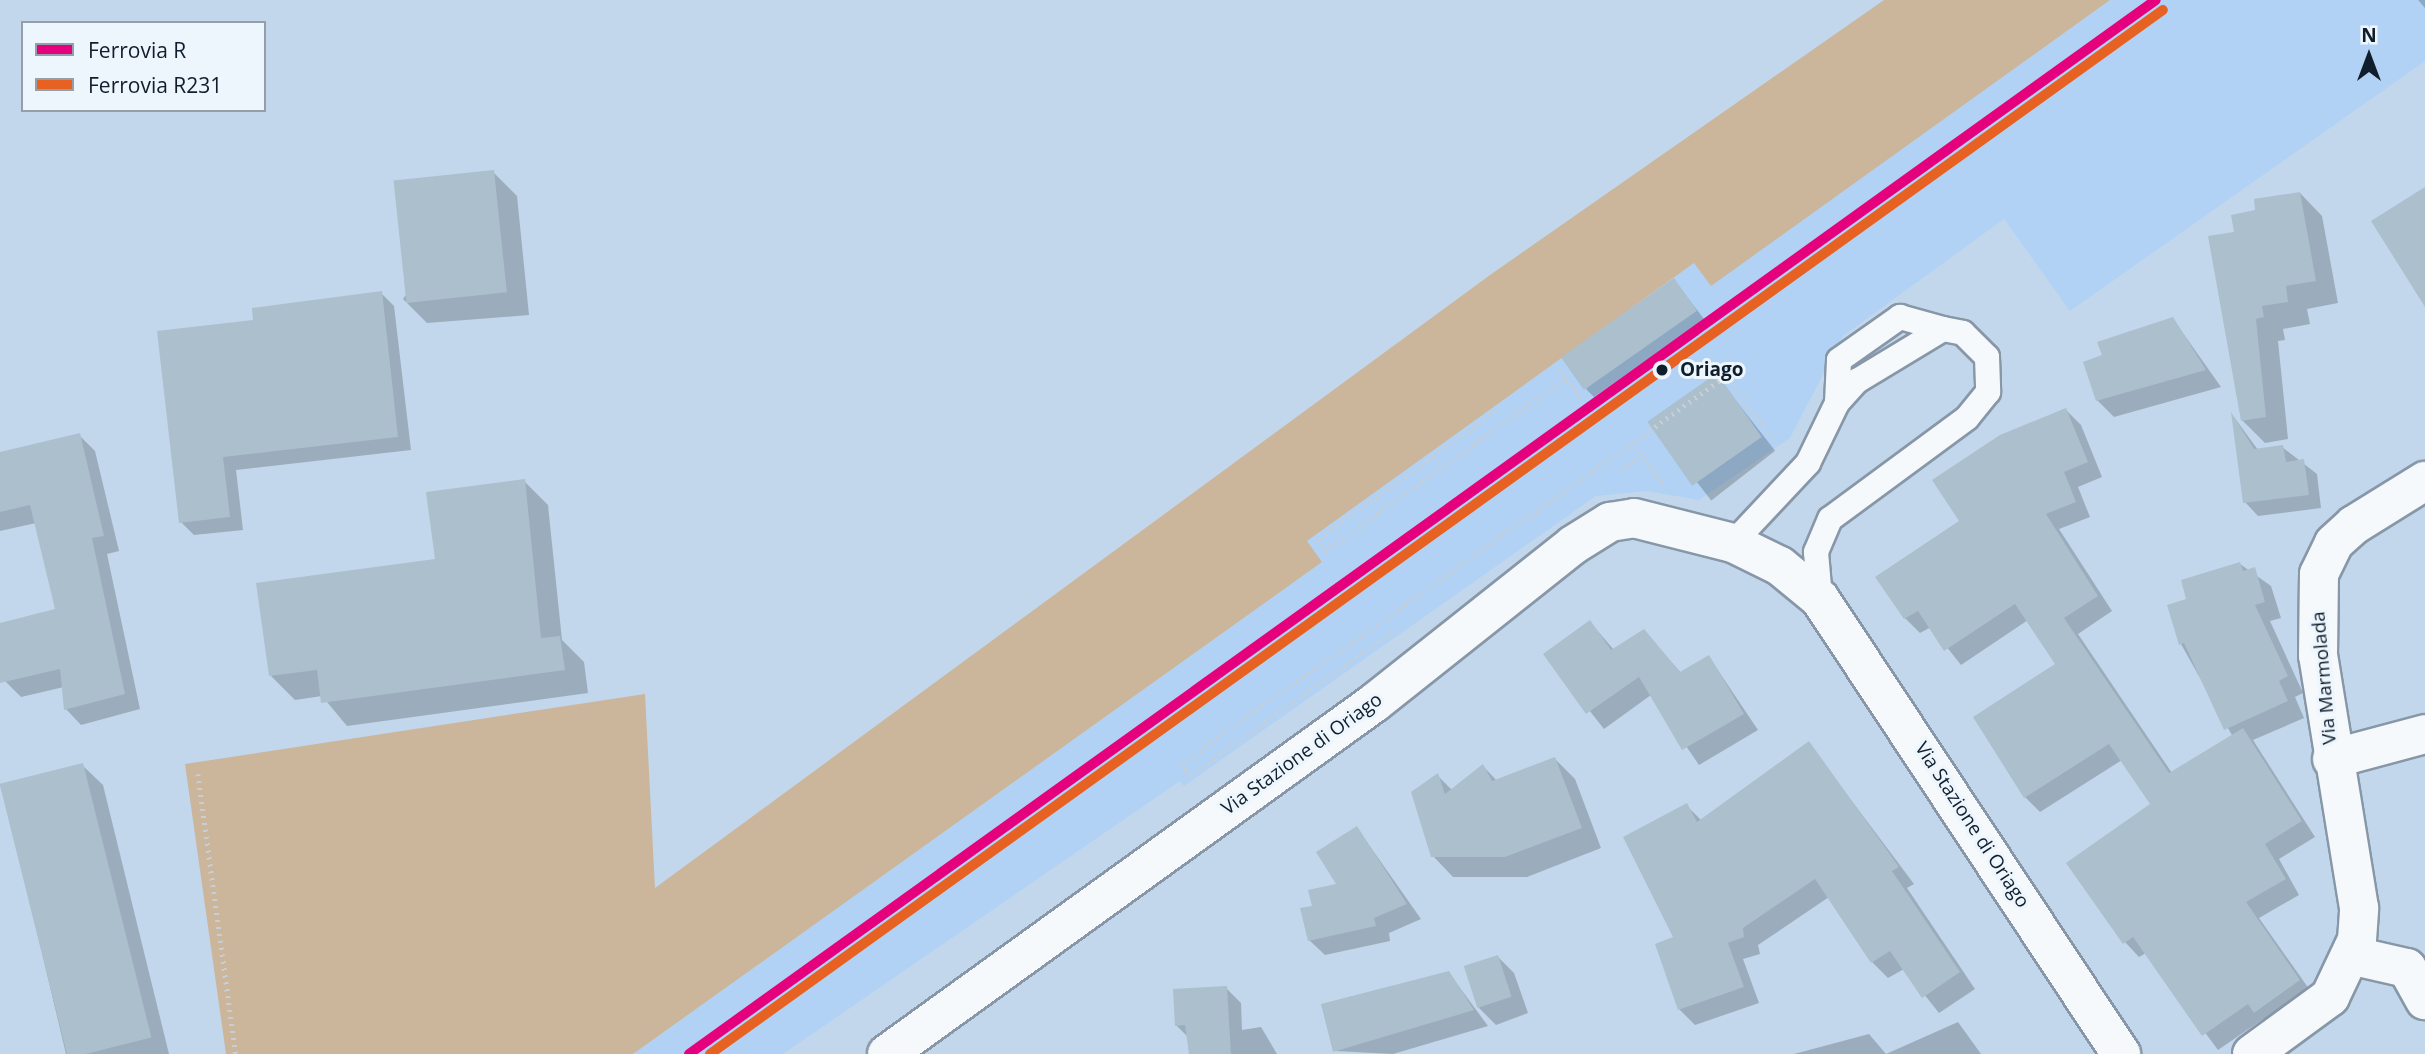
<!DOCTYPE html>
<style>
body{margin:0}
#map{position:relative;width:2425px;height:1054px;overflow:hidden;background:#c2d7ec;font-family:"Open Sans",sans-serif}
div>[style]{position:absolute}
.built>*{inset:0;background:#b1d2f4}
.green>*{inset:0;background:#cbb69b}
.shadow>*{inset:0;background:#0003;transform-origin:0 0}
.building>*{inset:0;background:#abbfcd;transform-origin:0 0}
.path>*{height:4.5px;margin-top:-2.25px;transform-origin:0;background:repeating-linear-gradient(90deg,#c7ced4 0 2px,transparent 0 7px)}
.roads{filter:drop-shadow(2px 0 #8797a7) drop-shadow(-2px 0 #8797a7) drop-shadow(0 2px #8797a7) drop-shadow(0 -2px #8797a7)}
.lane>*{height:24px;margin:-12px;padding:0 12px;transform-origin:12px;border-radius:12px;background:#f6f9fc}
.street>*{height:38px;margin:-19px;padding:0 19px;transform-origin:19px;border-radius:19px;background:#f6f9fc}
.rail-1>*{height:10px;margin:-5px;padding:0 5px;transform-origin:5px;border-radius:5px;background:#e5007d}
.rail-2>*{height:10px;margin:-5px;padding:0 5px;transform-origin:5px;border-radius:5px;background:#e76122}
.dots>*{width:19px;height:19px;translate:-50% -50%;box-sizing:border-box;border:4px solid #edf5fd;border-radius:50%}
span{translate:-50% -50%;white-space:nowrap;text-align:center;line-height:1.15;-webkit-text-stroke:6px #edf5fd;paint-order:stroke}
.stop-label{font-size:19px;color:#101e2c;font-weight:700}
.left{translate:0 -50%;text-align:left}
.street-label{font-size:19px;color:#101e2c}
.legend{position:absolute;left:21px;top:21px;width:245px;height:91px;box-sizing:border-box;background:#edf5fd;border:2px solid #959fa9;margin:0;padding:9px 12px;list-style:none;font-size:21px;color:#101e2c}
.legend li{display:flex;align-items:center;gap:14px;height:35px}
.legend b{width:35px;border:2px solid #959fa9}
.north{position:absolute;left:2334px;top:21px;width:70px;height:70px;-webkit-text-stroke:5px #edf5fd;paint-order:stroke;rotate:0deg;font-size:19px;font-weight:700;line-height:28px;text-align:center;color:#101e2c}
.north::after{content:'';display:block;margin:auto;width:24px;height:32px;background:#101e2c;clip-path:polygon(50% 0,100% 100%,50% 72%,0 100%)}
</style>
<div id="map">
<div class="built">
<i style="clip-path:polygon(2110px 0,2425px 0,2425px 61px,2070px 311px,2004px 219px,1843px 336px,1790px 438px,1699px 500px,1647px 491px,1596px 496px,1184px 786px,1180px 781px,783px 1054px,633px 1054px,1322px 562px,1307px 541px,1694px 263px,1711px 285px)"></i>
</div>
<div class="green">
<i style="clip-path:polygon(1884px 0,2110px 0,1711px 286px,1694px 263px,1307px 541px,1322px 562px,633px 1054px,226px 1054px,185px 764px,645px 694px,655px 888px,1490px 275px)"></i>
</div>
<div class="shadow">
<i style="clip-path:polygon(2418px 0,2425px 0,2425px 8px)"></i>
<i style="clip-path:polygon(493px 172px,517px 196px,529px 315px,427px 323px,403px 299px)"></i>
<i style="clip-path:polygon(2300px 193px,2322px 216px,2338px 303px,2307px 309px,2310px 324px,2283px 329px,2285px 340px,2278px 341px,2288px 439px,2265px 443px,2242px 420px,2236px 233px,2257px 212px)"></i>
<i style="clip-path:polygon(1674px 280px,1704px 319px,1594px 397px,1586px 389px)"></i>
<i style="clip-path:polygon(381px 293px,394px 306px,411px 450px,236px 470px,243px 530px,194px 535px,181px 522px,255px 321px)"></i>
<i style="clip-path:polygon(2173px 319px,2221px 387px,2114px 417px,2097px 400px,2104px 356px)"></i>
<i style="left:1716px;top:375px;width:96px;height:81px;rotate:52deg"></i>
<i style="clip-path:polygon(2066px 410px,2081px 425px,2102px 477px,2078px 487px,2090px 517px,2059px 529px,2112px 611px,2078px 634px,2172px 773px,2233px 737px,2181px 644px,2189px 600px,2240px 564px,2271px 586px,2281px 618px,2270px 621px,2303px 693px,2295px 697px,2304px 718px,2253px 740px,2315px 837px,2279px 859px,2299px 895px,2259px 918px,2314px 996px,2271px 1026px,2263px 1019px,2218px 1050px,2146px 953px,2139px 957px,2125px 942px,2152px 805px,2122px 760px,2040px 812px,2025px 797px,2058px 664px,2028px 620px,1961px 665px,1931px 627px,1920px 633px,1905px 618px,1878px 578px,1962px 521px)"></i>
<i style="clip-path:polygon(2234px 417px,2258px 450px,2282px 447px,2317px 474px,2321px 508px,2258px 516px,2245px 502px)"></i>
<i style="clip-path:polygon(79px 435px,95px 451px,119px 551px,107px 554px,140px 709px,81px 725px,66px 709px,64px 687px,21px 697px,5px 681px,0 660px,0 625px,57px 610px,36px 523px,0 531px,0 453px)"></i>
<i style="clip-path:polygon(524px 481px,548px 505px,562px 640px,584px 662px,588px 693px,347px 726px,322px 696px,295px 700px,271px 676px,437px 561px)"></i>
<i style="clip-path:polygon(1590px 622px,1614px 650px,1644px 631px,1682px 674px,1709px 657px,1758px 730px,1699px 765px,1651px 695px,1604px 729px,1545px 654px)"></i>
<i style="clip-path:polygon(1809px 744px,1914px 884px,1907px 888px,1975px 989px,1939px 1013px,1904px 969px,1888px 978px,1872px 962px,1829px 897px,1758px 945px,1760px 954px,1743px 959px,1759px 1003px,1695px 1025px,1679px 1009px,1676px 938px,1687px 806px,1702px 821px)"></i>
<i style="clip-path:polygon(1555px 759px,1575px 779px,1601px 848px,1527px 877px,1453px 877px,1433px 856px,1437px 775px,1452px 790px,1483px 766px,1497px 781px)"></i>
<i style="clip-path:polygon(82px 765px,103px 785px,169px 1054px,66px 1054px,2px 785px)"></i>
<i style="clip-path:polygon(1357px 828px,1421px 919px,1389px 933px,1390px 941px,1325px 955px,1309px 940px,1314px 907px,1339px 885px)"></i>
<i style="clip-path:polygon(1498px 957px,1514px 973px,1528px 1013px,1496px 1025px,1479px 1008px)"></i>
<i style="clip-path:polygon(1449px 973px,1488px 1026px,1393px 1054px,1335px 1051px)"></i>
<i style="clip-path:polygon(1226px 988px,1241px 1003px,1242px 1030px,1261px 1027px,1277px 1054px,1191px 1054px,1188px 1037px,1176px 1025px)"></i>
<i style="clip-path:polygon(1958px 1022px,1981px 1054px,1794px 1054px,1869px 1034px,1886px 1054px)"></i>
</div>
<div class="building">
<i style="left:494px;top:170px;width:123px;height:101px;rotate:84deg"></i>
<i style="clip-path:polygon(2425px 187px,2425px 307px,2371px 221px)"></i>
<i style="clip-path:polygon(2300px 192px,2316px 281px,2286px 286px,2288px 302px,2262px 306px,2264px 317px,2256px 319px,2266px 417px,2241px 421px,2208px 236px,2234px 232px,2231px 215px,2255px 210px,2254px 199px)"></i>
<i style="left:1674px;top:278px;width:40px;height:138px;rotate:55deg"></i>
<i style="clip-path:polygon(382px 291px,398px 437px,223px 457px,230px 517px,179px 523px,157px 331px,253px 320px,252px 308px)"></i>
<i style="clip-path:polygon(2173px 317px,2206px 370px,2096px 401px,2083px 362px,2102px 355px,2097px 342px)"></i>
<i style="left:1717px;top:373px;width:78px;height:85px;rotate:55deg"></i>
<i style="clip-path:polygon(2066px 408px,2088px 462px,2064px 472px,2076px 502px,2046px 514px,2098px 596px,2064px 618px,2169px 773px,2243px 728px,2302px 821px,2265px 844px,2286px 879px,2246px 902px,2300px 980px,2254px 1013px,2248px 1004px,2202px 1036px,2133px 937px,2123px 944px,2066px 863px,2150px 804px,2109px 744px,2024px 798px,1973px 717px,2055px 664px,2015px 604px,1944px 651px,1918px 611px,1904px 619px,1875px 577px,1959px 521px,1932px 480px,2000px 435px)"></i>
<i style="clip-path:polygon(2231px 412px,2254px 449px,2283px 445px,2286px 462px,2304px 459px,2309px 495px,2243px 503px)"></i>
<i style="clip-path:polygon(80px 433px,104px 536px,92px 538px,125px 694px,64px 710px,60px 669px,0 683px,0 623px,55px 609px,30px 505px,0 512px,0 452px)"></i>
<i style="clip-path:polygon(525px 479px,541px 638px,560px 636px,565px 670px,321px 703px,317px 670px,269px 676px,256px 583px,435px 559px,426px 492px)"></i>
<i style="clip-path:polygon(2240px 562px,2243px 571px,2255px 567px,2265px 602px,2255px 605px,2288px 676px,2279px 681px,2288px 701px,2224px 730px,2184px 643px,2179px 645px,2167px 605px,2186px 599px,2181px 580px)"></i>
<i style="clip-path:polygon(1590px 620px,1611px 650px,1644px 629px,1680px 672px,1709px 655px,1744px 714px,1682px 750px,1639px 677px,1586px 714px,1543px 654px)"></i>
<i style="clip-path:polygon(1809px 741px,1899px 867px,1892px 871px,1960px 972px,1922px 998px,1890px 951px,1871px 963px,1815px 879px,1743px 928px,1744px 937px,1728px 943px,1744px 987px,1678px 1010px,1655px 944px,1673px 937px,1623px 837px,1687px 803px,1697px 822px)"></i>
<i style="clip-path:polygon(1555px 757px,1582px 828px,1505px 857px,1431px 857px,1411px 792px,1438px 773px,1445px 794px,1483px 764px,1492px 781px)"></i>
<i style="left:83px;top:763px;width:283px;height:86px;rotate:76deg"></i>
<i style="clip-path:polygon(1357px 826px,1407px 904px,1374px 918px,1376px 926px,1308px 941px,1300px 908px,1312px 906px,1308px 890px,1336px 884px,1316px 852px)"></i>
<i style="left:1498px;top:955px;width:44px;height:36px;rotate:72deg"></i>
<i style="clip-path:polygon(1449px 971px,1474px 1010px,1333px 1052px,1321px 1004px)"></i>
<i style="clip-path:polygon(1227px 986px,1231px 1054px,1189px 1054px,1185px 1025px,1175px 1026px,1173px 989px)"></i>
</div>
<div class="path">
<i style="left:1559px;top:368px;width:42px;rotate:54.8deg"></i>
<i style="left:1497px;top:411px;width:221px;rotate:144.2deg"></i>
<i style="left:1318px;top:540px;width:13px;rotate:58deg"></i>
<i style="left:1325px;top:551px;width:297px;rotate:-35.7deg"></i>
<i style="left:1621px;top:469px;width:24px;rotate:-33deg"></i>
<i style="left:1662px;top:483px;width:50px;rotate:-126.9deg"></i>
<i style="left:1632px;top:443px;width:117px;rotate:-35.6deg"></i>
<i style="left:1727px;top:375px;width:87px;rotate:54.3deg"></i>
<i style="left:1392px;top:633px;width:248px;rotate:144.8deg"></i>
<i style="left:1189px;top:776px;width:15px;rotate:-118deg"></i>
<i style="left:1182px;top:763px;width:552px;rotate:-35.42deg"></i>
<i style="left:198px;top:774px;width:283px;rotate:82.3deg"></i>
</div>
<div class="roads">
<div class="lane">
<i style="left:1837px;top:403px;width:43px;rotate:-87.3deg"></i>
<i style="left:1839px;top:360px;width:75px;rotate:-35.2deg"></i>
<i style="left:1900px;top:317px;width:45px;rotate:15.6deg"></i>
<i style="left:1733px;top:543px;width:110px;rotate:-46.8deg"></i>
<i style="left:1808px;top:463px;width:67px;rotate:-64.2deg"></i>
<i style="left:1837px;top:403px;width:30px;rotate:-48deg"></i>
<i style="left:1857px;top:381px;width:100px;rotate:-31.2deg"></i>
<i style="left:1943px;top:329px;width:20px;rotate:11deg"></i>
<i style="left:1963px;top:333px;width:34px;rotate:45deg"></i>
<i style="left:1987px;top:357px;width:35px;rotate:88deg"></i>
<i style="left:1988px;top:392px;width:33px;rotate:129deg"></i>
<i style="left:1967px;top:418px;width:170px;rotate:143.6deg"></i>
<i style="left:1830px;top:519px;width:36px;rotate:113deg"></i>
<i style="left:1816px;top:552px;width:47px;rotate:85.1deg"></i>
</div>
<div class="street">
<i style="left:2332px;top:759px;width:96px;rotate:-15deg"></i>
<i style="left:2354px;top:956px;width:54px;rotate:12.8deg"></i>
<i style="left:2407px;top:968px;width:37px;rotate:61deg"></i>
<i style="left:887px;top:1054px;width:600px;rotate:-35.78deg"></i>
<i style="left:1374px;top:703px;width:254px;rotate:-38.4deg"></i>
<i style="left:1573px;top:545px;width:44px;rotate:-31.9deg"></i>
<i style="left:1610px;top:522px;width:24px;rotate:-9deg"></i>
<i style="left:1634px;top:518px;width:102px;rotate:14.2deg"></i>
<i style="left:1733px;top:543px;width:52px;rotate:26.1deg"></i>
<i style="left:1780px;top:566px;width:52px;rotate:39.5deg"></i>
<i style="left:1820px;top:599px;width:546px;rotate:56.51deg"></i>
<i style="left:2252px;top:1054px;width:97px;rotate:-36.2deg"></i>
<i style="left:2330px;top:997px;width:63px;rotate:-64.7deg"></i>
<i style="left:2357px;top:940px;width:32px;rotate:-86deg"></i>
<i style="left:2359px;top:908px;width:255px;rotate:-99.2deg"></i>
<i style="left:2318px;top:656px;width:82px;rotate:-89.3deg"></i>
<i style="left:2319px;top:574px;width:34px;rotate:-64deg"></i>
<i style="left:2334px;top:543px;width:27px;rotate:-42deg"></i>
<i style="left:2354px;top:525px;width:84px;rotate:-31.8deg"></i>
</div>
</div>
<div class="rail-1">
<i style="left:689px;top:1054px;width:1806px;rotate:-35.7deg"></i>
</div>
<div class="rail-2">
<i style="left:710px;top:1054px;width:1789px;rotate:-35.7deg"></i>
</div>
<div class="dots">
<i style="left:1662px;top:370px;background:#101e2c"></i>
</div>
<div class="stop-label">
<span class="left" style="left:1680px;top:370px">Oriago</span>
</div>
<div class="street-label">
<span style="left:2324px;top:678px;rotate:-95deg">Via Marmolada</span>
<span style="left:1302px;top:754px;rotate:-36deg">Via Stazione di Oriago</span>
<span style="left:1972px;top:825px;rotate:57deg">Via Stazione di Oriago</span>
</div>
<ul class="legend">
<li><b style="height:9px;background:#e5007d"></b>Ferrovia R</li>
<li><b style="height:9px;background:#e76122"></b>Ferrovia R231</li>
</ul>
<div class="north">N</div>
</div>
